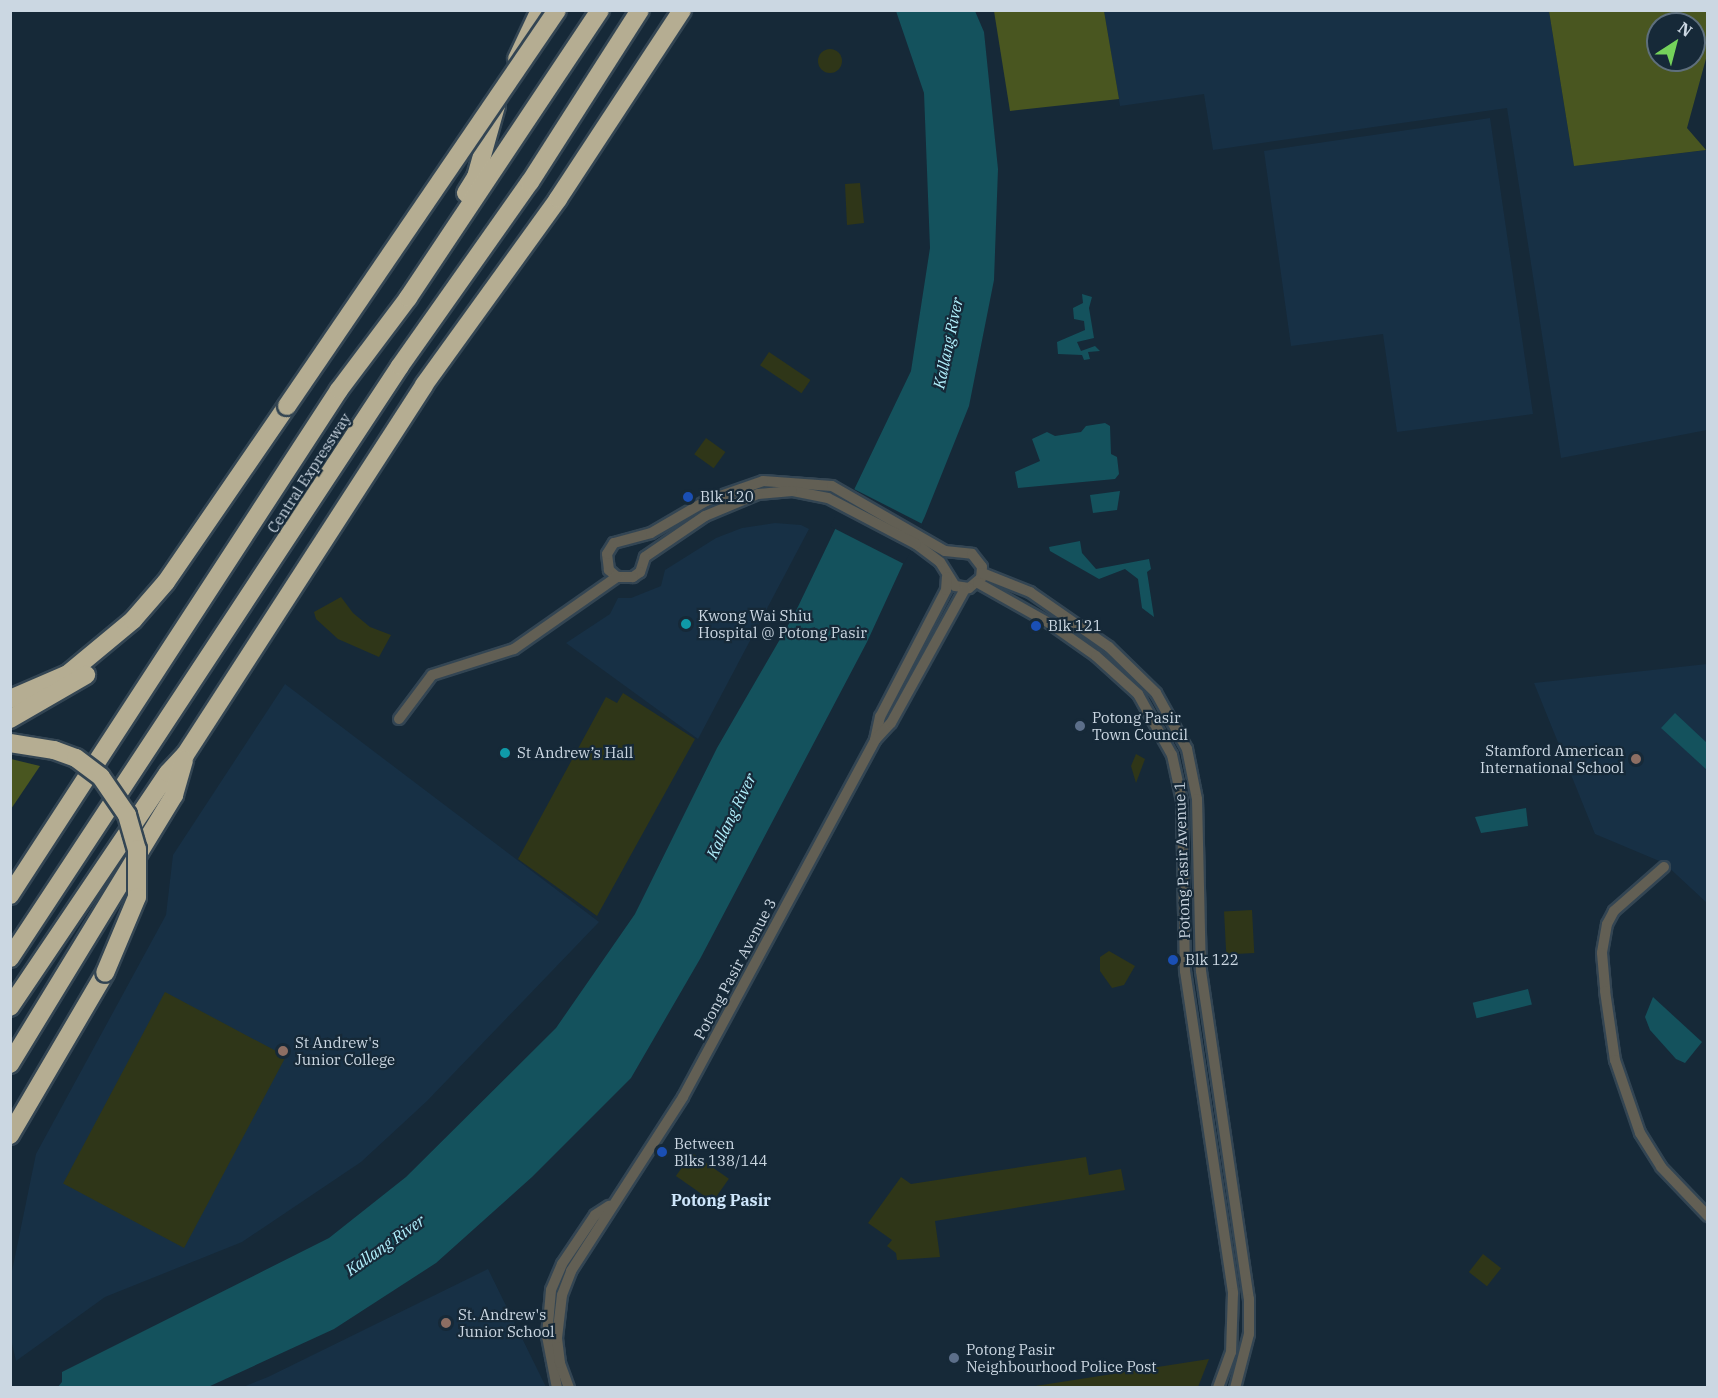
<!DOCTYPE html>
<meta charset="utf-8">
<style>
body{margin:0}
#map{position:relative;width:1718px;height:1398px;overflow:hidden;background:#162938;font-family:"IBM Plex Serif",serif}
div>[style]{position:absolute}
.built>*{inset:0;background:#173045}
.green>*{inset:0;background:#2f3618;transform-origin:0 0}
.round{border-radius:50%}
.forest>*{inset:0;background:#495620}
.water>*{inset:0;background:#14525d;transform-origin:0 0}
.pier>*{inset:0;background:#162938;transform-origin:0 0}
.roads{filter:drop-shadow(2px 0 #334553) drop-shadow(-2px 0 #334553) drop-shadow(0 2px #334553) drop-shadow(0 -2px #334553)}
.street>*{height:10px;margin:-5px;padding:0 5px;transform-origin:5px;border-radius:5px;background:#625f54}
.highway>*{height:18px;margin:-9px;padding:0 9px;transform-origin:9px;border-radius:9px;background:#b5ad92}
.bridges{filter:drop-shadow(2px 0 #334553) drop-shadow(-2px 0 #334553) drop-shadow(0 2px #334553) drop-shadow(0 -2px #334553)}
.highway-bridge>*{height:18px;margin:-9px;padding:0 9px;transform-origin:9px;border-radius:9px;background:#b5ad92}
.dots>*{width:16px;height:16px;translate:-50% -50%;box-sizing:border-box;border:3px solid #162938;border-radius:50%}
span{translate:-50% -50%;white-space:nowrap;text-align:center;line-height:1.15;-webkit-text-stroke:4.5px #162938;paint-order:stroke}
.street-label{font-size:15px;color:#cbd7e2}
.poi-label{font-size:15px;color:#cbd7e2}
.left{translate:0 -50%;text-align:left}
.right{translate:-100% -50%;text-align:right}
.water-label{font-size:16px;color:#b1f0fd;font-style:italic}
.neighbourhood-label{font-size:16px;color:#cee6fb;font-weight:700}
.frame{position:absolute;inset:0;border:12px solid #cbd7e2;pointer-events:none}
.north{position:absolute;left:1646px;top:12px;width:60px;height:60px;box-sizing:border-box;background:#162938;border:2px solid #5e6f7c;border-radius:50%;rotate:36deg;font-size:16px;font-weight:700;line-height:24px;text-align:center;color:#cbd7e2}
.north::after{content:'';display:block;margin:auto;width:21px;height:27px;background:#75d25b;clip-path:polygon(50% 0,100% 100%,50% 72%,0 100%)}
</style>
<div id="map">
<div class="built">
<i style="clip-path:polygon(1104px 11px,1549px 11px,1574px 166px,1707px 150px,1707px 430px,1561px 458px,1507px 108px,1213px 150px,1204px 94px,1120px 106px)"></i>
<i style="clip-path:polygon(1490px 118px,1533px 414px,1397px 432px,1383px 334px,1291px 346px,1264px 151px)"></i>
<i style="clip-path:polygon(775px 523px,801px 525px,809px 529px,698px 739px,566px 643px,610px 614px,618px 598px,631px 598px,661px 586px,665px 570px,716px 538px,742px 528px)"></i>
<i style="clip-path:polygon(1707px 664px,1707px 903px,1664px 863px,1595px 834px,1534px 683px)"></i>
<i style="clip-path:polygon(285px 684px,599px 922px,427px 1101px,361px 1162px,242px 1242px,105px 1297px,16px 1361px,11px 1339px,11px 1276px,36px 1154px,166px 915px,173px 855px)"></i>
<i style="clip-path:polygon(488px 1269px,546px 1387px,243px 1387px,268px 1377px)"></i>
</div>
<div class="green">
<i class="round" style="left:818px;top:49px;width:24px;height:24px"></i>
<i style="clip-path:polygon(860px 183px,864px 223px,847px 225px,845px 184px)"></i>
<i style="left:769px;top:352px;width:50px;height:16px;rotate:34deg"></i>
<i style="left:706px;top:438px;width:24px;height:20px;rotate:36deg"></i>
<i style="clip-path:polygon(341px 597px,353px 613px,370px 627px,391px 635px,379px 657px,338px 639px,316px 619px,314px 612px)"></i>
<i style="clip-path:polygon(623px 693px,695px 739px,597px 916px,518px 859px,606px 697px,617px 703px)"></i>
<i style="clip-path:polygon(1136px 754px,1145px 759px,1136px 783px,1131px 766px)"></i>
<i style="left:1252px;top:910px;width:43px;height:28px;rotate:87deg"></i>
<i style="clip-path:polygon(1109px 951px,1135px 966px,1124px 985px,1112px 988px,1100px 971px,1100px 957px)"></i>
<i style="left:165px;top:992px;width:137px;height:217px;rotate:28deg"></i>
<i style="left:692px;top:1153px;width:45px;height:28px;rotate:35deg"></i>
<i style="clip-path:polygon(1086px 1157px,1089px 1175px,1121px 1169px,1125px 1190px,935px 1221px,940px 1257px,897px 1260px,896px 1253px,887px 1246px,892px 1240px,868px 1223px,901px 1177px,911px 1184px)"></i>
<i style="left:1483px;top:1254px;width:23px;height:23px;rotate:38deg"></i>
<i style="clip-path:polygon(1209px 1359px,1198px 1387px,1029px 1387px)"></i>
</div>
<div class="forest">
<i style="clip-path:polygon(994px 11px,1104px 11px,1119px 99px,1010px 111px)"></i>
<i style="clip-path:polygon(evenodd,1549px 11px,1707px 11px,1707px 55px,1687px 128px,1706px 150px,1574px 166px,1549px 11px,1658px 24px,1694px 24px,1694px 60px,1658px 60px,1658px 24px)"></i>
<i style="clip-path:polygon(11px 759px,40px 766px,11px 809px,10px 759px)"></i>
</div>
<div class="water">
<i style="clip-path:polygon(896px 11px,975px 11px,984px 32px,998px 169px,994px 280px,969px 406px,925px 516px,867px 642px,700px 959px,631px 1078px,532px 1177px,436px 1263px,334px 1329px,208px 1387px,57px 1388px,62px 1382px,62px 1372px,329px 1238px,406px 1177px,556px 1028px,635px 914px,717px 748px,794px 615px,911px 371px,930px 248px,924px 93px)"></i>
<i style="clip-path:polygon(1082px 294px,1092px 297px,1089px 308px,1094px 338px,1077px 342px,1081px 351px,1095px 346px,1100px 351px,1088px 352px,1090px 359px,1084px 360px,1082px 355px,1058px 354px,1057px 342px,1085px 330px,1084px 321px,1074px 319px,1073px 308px,1083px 303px)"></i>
<i style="clip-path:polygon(1105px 423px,1110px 426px,1111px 454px,1117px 457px,1119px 474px,1115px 479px,1018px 488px,1015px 472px,1040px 461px,1032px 439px,1047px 432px,1055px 436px,1081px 432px,1086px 426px)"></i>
<i style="clip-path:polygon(1120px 491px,1117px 510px,1093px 513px,1090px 495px)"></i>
<i style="clip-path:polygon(1080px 541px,1082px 553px,1096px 569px,1149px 559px,1151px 569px,1147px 572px,1154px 617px,1142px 608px,1138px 579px,1125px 569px,1099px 579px,1050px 551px,1049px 547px)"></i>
<i style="clip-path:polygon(1675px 713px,1707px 743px,1707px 770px,1661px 728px)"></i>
<i style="clip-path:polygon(1526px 808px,1528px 826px,1481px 833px,1475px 817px)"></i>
<i style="left:1528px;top:989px;width:16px;height:57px;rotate:76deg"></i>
<i style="clip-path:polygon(1653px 997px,1702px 1042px,1685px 1063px,1676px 1059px,1650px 1030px,1645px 1017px)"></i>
</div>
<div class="pier">
<i style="left:850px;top:487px;width:83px;height:44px;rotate:27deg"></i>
</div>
<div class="roads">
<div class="street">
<i style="left:763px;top:481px;width:69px;rotate:4.1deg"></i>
<i style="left:832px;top:486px;width:130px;rotate:29.9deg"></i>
<i style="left:945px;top:551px;width:27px;rotate:6deg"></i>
<i style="left:972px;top:554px;width:16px;rotate:52deg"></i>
<i style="left:982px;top:567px;width:11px;rotate:95deg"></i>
<i style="left:981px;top:578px;width:16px;rotate:140deg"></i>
<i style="left:969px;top:588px;width:14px;rotate:-172deg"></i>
<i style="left:955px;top:586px;width:28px;rotate:-122deg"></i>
<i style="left:940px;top:562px;width:30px;rotate:-143deg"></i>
<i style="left:916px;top:544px;width:99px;rotate:-152.4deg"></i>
<i style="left:828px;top:498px;width:37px;rotate:-169deg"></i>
<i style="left:792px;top:491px;width:34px;rotate:175deg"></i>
<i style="left:758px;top:494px;width:57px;rotate:157.5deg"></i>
<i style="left:705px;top:516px;width:73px;rotate:145.7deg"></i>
<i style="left:645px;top:557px;width:16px;rotate:108deg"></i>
<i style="left:640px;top:572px;width:9px;rotate:144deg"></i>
<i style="left:633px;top:577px;width:16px;rotate:180deg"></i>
<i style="left:617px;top:577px;width:11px;rotate:-139deg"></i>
<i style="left:609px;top:570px;width:16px;rotate:-97deg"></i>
<i style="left:607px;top:554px;width:13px;rotate:-58deg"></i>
<i style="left:614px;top:543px;width:38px;rotate:-15deg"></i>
<i style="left:651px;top:533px;width:64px;rotate:-30.2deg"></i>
<i style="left:706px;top:501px;width:60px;rotate:-19.3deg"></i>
<i style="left:982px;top:573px;width:52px;rotate:21.6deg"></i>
<i style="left:1030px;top:592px;width:96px;rotate:34.8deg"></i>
<i style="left:1109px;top:647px;width:66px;rotate:44.4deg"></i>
<i style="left:1156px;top:693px;width:64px;rotate:61deg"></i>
<i style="left:1187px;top:749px;width:51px;rotate:78.7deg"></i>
<i style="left:1197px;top:799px;width:172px;rotate:88.7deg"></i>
<i style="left:1201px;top:971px;width:331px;rotate:81.7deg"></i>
<i style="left:1249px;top:1299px;width:35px;rotate:90deg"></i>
<i style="left:1249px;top:1334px;width:56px;rotate:104.5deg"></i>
<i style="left:978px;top:583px;width:81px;rotate:29.4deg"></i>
<i style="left:1049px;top:623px;width:57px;rotate:35.1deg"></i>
<i style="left:1096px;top:656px;width:57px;rotate:42.1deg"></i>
<i style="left:1138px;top:694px;width:70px;rotate:60.9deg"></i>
<i style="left:1172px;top:755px;width:47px;rotate:77.7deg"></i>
<i style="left:1182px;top:801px;width:170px;rotate:89deg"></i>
<i style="left:1185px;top:971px;width:326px;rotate:81.5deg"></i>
<i style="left:1233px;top:1293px;width:59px;rotate:91.9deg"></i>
<i style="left:1231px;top:1352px;width:38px;rotate:110deg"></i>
<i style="left:399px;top:719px;width:55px;rotate:-53.1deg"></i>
<i style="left:432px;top:675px;width:86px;rotate:-17.6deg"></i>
<i style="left:514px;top:649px;width:126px;rotate:-35deg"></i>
<i style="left:875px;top:740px;width:24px;rotate:-78deg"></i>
<i style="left:880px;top:717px;width:143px;rotate:-62.5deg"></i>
<i style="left:946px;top:590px;width:13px;rotate:-86deg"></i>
<i style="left:1664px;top:867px;width:67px;rotate:138.7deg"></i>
<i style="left:1614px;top:911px;width:15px;rotate:118deg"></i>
<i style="left:1607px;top:924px;width:29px;rotate:100deg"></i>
<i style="left:1602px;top:953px;width:38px;rotate:85deg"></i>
<i style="left:1605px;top:991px;width:70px;rotate:81.8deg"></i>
<i style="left:1615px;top:1060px;width:77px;rotate:71.1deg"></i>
<i style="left:1640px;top:1133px;width:40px;rotate:58deg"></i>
<i style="left:1661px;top:1167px;width:68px;rotate:46.2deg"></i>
<i style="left:557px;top:1388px;width:53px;rotate:-100.9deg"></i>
<i style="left:547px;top:1336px;width:46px;rotate:-85deg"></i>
<i style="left:551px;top:1290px;width:28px;rotate:-67deg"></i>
<i style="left:562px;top:1264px;width:59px;rotate:-56deg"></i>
<i style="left:595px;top:1215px;width:17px;rotate:-33deg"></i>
<i style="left:569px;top:1388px;width:27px;rotate:-110deg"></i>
<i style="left:560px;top:1363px;width:25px;rotate:-97deg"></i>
<i style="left:557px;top:1338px;width:43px;rotate:-83.4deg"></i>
<i style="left:562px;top:1295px;width:26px;rotate:-69deg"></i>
<i style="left:571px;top:1271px;width:207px;rotate:-57.2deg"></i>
<i style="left:683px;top:1097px;width:405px;rotate:-61.7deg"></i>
<i style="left:875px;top:740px;width:23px;rotate:-47deg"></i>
<i style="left:891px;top:723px;width:153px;rotate:-61.1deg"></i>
</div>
<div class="highway">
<i style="left:517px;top:59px;width:54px;rotate:-64.9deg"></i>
<i style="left:466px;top:193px;width:19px;rotate:-58deg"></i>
<i style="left:476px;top:177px;width:74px;rotate:-74.3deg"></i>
<i style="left:10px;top:699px;width:63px;rotate:-23.3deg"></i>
<i style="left:68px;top:674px;width:85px;rotate:-39.7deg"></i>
<i style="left:133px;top:620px;width:50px;rotate:-49deg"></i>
<i style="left:166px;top:582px;width:214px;rotate:-55.5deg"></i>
<i style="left:10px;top:719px;width:88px;rotate:-30.1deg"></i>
<i style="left:10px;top:895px;width:603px;rotate:-56.92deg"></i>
<i style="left:339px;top:390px;width:115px;rotate:-53.1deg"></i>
<i style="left:408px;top:298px;width:346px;rotate:-56.3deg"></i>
<i style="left:10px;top:958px;width:709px;rotate:-56.62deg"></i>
<i style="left:400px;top:366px;width:225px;rotate:-54.8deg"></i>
<i style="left:530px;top:182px;width:204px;rotate:-57.4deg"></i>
<i style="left:10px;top:1007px;width:282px;rotate:-56deg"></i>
<i style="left:168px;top:773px;width:25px;rotate:-47deg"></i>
<i style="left:185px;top:755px;width:440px;rotate:-57.1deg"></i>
<i style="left:424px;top:385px;width:229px;rotate:-54.2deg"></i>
<i style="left:558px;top:199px;width:226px;rotate:-56.7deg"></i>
<i style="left:10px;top:1064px;width:315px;rotate:-58.6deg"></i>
<i style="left:174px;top:795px;width:36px;rotate:-74deg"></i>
<i style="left:10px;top:1135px;width:188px;rotate:-59.6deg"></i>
</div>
</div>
<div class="bridges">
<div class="highway-bridge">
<i style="left:287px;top:406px;width:479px;rotate:-55.7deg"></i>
<i style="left:10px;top:743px;width:45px;rotate:9deg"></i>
<i style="left:54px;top:750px;width:23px;rotate:20deg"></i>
<i style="left:76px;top:758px;width:31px;rotate:37deg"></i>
<i style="left:101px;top:777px;width:46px;rotate:55.6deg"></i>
<i style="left:127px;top:815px;width:35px;rotate:74deg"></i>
<i style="left:137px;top:849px;width:48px;rotate:90deg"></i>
<i style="left:137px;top:897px;width:82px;rotate:112.8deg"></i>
</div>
</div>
<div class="dots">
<i style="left:688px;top:497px;background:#1a4fb4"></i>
<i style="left:686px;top:624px;background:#0f9aa8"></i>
<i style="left:1036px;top:626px;background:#1a4fb4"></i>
<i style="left:1080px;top:726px;background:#5c6f8a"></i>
<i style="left:505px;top:753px;background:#0f9aa8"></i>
<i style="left:1636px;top:759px;background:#8d6e63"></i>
<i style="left:1173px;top:960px;background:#1a4fb4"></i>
<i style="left:283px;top:1051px;background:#8d6e63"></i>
<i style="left:662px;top:1152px;background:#1a4fb4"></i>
<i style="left:446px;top:1323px;background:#8d6e63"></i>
<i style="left:954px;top:1358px;background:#5c6f8a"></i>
</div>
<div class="street-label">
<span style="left:309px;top:473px;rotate:-57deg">Central Expressway</span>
<span style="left:1182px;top:860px;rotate:-92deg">Potong Pasir Avenue 1</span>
<span style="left:735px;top:969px;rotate:-62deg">Potong Pasir Avenue 3</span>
</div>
<div class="poi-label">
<span class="left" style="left:700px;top:497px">Blk 120</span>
<span class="left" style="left:698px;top:624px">Kwong Wai Shiu<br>Hospital @ Potong Pasir</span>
<span class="left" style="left:1048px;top:626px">Blk 121</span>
<span class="left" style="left:1092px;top:726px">Potong Pasir<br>Town Council</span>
<span class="right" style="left:1624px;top:759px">Stamford American<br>International School</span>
<span class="left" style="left:517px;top:753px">St Andrew’s Hall</span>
<span class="left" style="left:1185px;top:960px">Blk 122</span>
<span class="left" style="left:295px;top:1051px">St Andrew's<br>Junior College</span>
<span class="left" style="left:674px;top:1152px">Between<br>Blks 138/144</span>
<span class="left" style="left:458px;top:1323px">St. Andrew's<br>Junior School</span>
<span class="left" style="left:966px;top:1358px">Potong Pasir<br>Neighbourhood Police Post</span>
</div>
<div class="water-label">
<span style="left:948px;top:343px;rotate:-78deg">Kallang River</span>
<span style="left:731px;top:816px;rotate:-64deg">Kallang River</span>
<span style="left:385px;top:1245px;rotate:-35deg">Kallang River</span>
</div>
<div class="neighbourhood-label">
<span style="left:721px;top:1200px">Potong Pasir</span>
</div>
<div class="frame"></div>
<div class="north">N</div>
</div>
